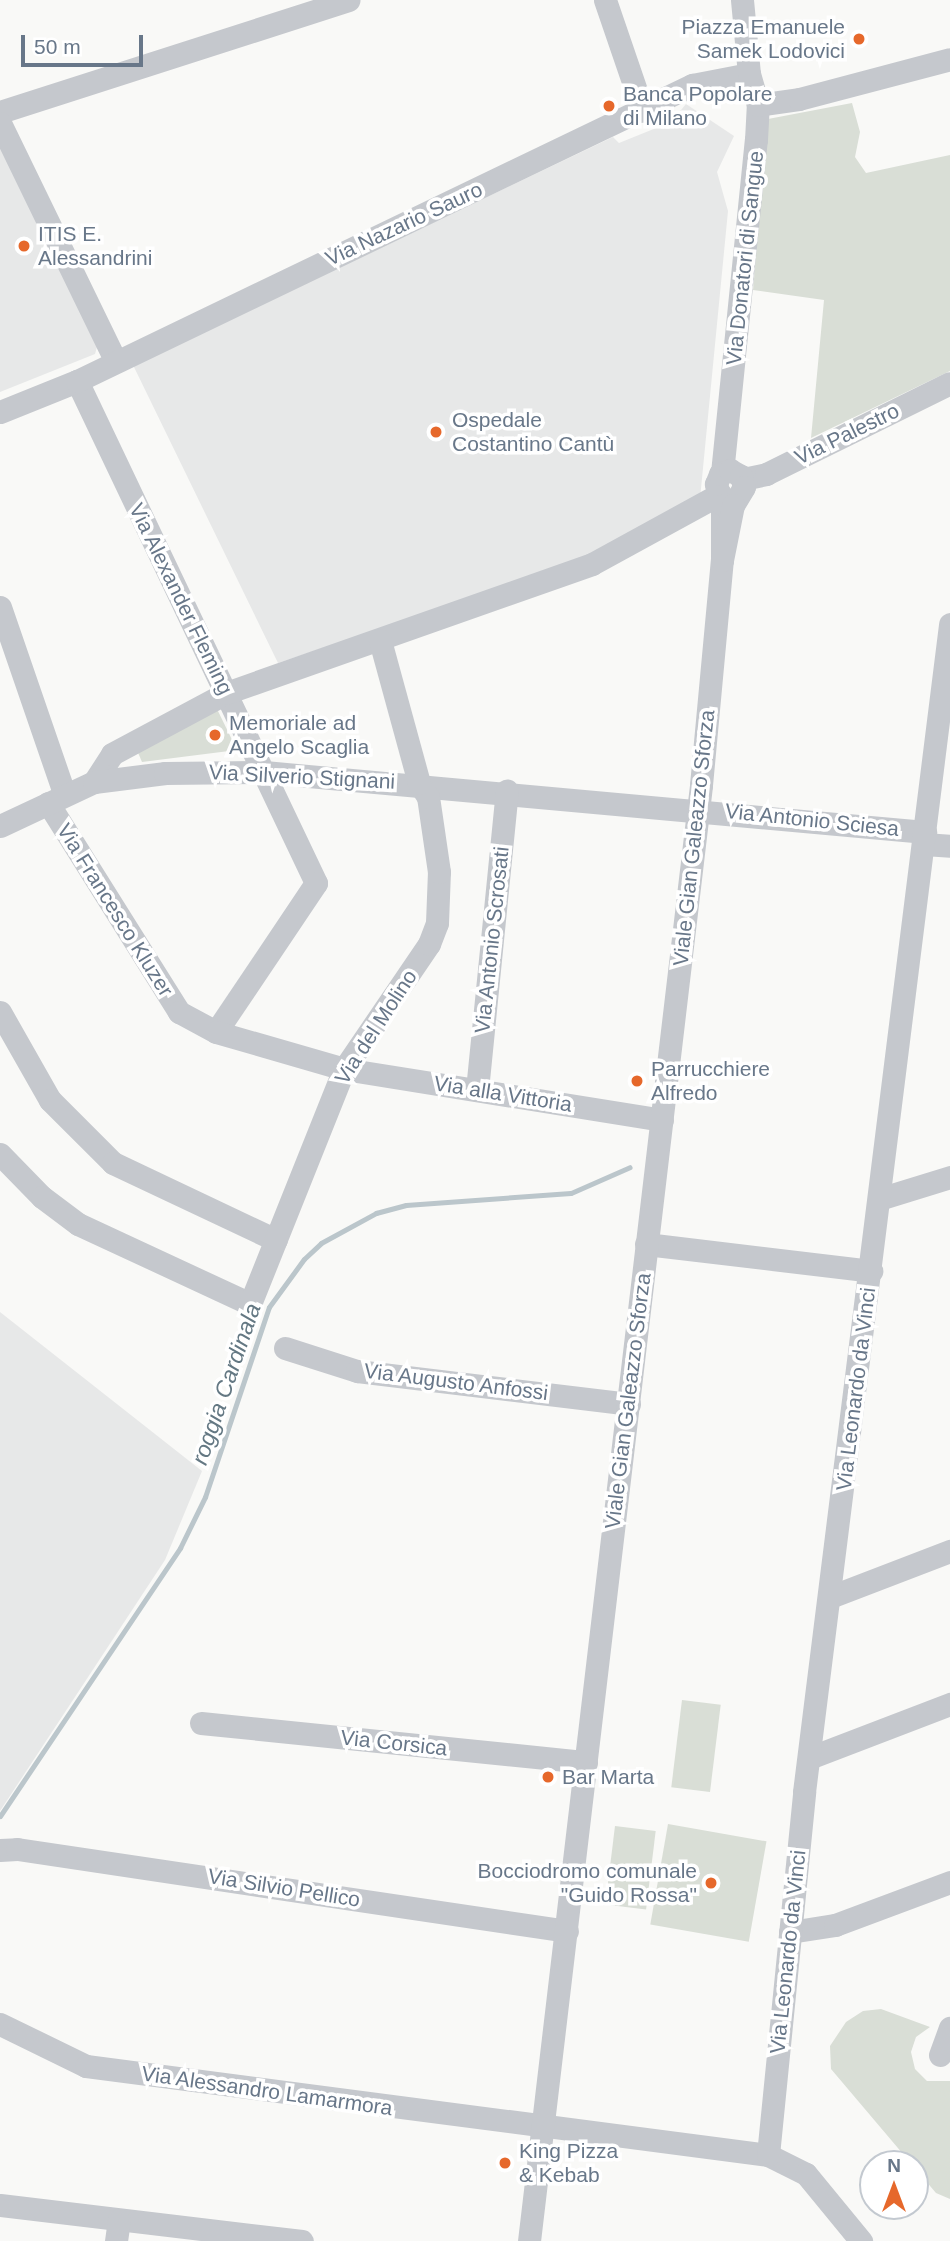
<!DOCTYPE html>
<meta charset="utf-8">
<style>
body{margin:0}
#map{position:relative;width:950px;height:2241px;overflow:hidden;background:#f9f9f7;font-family:Arial,sans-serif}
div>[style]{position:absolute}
.built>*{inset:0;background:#e7e8e8}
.green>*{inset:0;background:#d9ded6;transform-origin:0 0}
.stream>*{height:5px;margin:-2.5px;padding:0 2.5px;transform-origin:2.5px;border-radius:2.5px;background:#bbc6cb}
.minor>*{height:23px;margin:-11.5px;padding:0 11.5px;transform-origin:11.5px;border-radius:11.5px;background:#c5c8cd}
.dots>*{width:19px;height:19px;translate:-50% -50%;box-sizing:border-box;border:4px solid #fff;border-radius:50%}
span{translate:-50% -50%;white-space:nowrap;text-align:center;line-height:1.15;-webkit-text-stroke:7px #fff;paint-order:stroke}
.poi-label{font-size:21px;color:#687789}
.right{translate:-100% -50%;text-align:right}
.left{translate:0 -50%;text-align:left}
.street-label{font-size:21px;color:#687789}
.water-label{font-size:23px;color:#647883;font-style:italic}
.north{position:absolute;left:859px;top:2150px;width:70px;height:70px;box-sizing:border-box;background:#fff;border:2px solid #c3c9d0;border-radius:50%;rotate:0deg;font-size:19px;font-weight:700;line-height:28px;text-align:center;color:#687789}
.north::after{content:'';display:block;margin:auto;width:24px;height:32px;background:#e6682b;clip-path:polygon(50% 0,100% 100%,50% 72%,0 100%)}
.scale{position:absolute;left:21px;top:35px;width:122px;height:32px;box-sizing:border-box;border:4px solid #687789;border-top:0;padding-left:9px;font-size:21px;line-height:24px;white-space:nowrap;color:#687789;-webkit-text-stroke:5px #fff;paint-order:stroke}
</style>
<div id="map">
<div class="built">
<i style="clip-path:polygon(686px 104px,734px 136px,717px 172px,728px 211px,700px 499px,589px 559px,278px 663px,133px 365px,613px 137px,619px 143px,671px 122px)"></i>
<i style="clip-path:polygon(0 144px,97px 347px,95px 354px,0 392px)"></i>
<i style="clip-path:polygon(0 1312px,202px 1471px,165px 1560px,0 1811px)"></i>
</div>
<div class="green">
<i style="clip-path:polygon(852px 103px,860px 132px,855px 157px,866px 173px,950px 155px,950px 371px,811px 438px,824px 300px,753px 290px,768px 119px)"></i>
<i style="clip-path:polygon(216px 707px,237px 750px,142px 762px,136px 748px)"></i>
<i style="left:682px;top:1700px;width:39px;height:88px;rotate:7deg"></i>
<i style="left:668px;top:1824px;width:100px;height:102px;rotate:10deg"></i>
<i style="left:615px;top:1826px;width:41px;height:79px;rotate:7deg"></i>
<i style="clip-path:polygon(881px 2009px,930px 2027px,916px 2037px,911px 2052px,915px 2069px,927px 2081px,950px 2081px,950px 2199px,936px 2193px,831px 2069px,830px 2046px,846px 2022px,863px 2011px)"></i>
</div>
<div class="stream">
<i style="left:0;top:1816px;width:323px;rotate:-56.1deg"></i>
<i style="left:180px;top:1548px;width:57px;rotate:-63.9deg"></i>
<i style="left:205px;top:1497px;width:200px;rotate:-71.4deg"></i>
<i style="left:269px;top:1307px;width:59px;rotate:-53.9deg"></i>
<i style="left:304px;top:1259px;width:23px;rotate:-43deg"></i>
<i style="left:321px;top:1243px;width:63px;rotate:-28.6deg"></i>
<i style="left:376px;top:1213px;width:31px;rotate:-15deg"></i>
<i style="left:406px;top:1205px;width:165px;rotate:-4.2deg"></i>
<i style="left:571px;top:1193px;width:64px;rotate:-23.8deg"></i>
</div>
<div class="minor">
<i style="left:605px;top:0;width:117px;rotate:71.1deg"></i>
<i style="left:758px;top:105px;width:41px;rotate:-8.3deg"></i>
<i style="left:799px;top:99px;width:156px;rotate:-14.8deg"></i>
<i style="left:0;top:112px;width:366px;rotate:-17.8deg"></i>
<i style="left:0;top:123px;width:263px;rotate:64.1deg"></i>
<i style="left:77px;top:381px;width:556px;rotate:64.54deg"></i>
<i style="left:316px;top:883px;width:179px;rotate:123.9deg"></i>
<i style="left:0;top:412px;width:83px;rotate:-21.9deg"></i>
<i style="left:77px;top:381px;width:683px;rotate:-25.7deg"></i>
<i style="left:692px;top:85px;width:58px;rotate:-10.9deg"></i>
<i style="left:722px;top:473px;width:335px;rotate:-84.2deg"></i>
<i style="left:756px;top:140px;width:35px;rotate:-87deg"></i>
<i style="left:758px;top:105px;width:32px;rotate:-106deg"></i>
<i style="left:749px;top:74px;width:74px;rotate:-95.4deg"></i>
<i style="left:743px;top:479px;width:24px;rotate:-12deg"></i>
<i style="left:766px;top:474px;width:205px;rotate:-26.3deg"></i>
<i style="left:0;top:607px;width:197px;rotate:71deg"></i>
<i style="left:94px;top:782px;width:33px;rotate:-57deg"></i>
<i style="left:112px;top:754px;width:129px;rotate:-28.2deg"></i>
<i style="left:226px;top:693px;width:388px;rotate:-19.4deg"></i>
<i style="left:592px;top:564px;width:146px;rotate:-28.7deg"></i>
<i style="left:48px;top:803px;width:247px;rotate:57.9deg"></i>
<i style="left:179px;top:1012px;width:42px;rotate:28.4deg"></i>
<i style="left:216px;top:1032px;width:133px;rotate:16.1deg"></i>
<i style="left:344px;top:1069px;width:322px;rotate:9.1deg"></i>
<i style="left:0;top:826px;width:104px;rotate:-25.1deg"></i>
<i style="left:94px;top:782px;width:72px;rotate:-7.2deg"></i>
<i style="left:165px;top:773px;width:99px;rotate:-0.6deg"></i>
<i style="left:264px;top:772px;width:664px;rotate:5.19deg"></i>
<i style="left:924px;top:844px;width:26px;rotate:4deg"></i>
<i style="left:0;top:1012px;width:101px;rotate:60.4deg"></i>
<i style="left:50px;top:1100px;width:89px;rotate:45deg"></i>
<i style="left:113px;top:1163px;width:180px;rotate:25.3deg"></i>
<i style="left:477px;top:1090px;width:301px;rotate:-84.3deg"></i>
<i style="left:0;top:1154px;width:60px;rotate:45.7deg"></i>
<i style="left:42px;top:1197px;width:45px;rotate:36.9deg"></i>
<i style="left:78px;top:1224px;width:190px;rotate:24.9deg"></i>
<i style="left:250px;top:1304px;width:253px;rotate:-68.2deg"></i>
<i style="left:344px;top:1069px;width:151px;rotate:-55.8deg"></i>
<i style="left:429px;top:944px;width:22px;rotate:-69deg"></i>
<i style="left:437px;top:923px;width:51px;rotate:-87.8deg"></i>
<i style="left:439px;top:872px;width:76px;rotate:-98.3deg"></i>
<i style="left:428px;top:797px;width:17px;rotate:-123deg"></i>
<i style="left:419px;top:783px;width:148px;rotate:-105.3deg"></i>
<i style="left:879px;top:1199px;width:74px;rotate:-17.2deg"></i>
<i style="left:646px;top:1244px;width:227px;rotate:6.8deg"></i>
<i style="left:285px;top:1348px;width:76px;rotate:17.7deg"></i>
<i style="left:357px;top:1371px;width:274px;rotate:6.9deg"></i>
<i style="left:830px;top:1597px;width:129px;rotate:-21deg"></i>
<i style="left:201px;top:1723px;width:387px;rotate:5.8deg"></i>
<i style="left:809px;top:1758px;width:151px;rotate:-21deg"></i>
<i style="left:0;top:1850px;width:17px;rotate:-3deg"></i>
<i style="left:17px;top:1849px;width:556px;rotate:8.48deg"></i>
<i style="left:790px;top:1932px;width:46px;rotate:-8.8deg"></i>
<i style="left:835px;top:1925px;width:123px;rotate:-20.5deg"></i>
<i style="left:0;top:2024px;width:96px;rotate:26deg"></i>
<i style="left:86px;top:2066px;width:688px;rotate:7.43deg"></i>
<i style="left:768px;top:2155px;width:42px;rotate:26.6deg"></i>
<i style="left:806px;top:2174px;width:87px;rotate:50.6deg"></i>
<i style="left:940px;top:2055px;width:29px;rotate:-70deg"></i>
<i style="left:768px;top:2155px;width:365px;rotate:-84.3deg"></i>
<i style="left:804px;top:1792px;width:1177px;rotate:-82.87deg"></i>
<i style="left:0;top:2205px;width:304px;rotate:6.8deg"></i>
<i style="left:116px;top:2241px;width:21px;rotate:-82deg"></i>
<i style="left:529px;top:2241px;width:1466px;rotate:-83.26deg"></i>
<i style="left:701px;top:785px;width:226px;rotate:-84.7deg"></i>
<i style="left:722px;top:560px;width:56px;rotate:-90deg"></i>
<i style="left:722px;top:504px;width:21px;rotate:-107deg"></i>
<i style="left:716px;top:484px;width:11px;rotate:-68deg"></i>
<i style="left:720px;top:474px;width:11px;rotate:-22deg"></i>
<i style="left:730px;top:470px;width:13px;rotate:29deg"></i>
<i style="left:741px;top:476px;width:11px;rotate:75deg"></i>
<i style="left:744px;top:487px;width:21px;rotate:121deg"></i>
<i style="left:733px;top:505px;width:56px;rotate:101.3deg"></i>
</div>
<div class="dots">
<i style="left:859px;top:39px;background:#e6682b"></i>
<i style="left:609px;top:106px;background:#e6682b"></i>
<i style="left:24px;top:246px;background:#e6682b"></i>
<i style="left:436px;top:432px;background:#e6682b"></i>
<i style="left:215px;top:735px;background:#e6682b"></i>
<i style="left:637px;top:1081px;background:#e6682b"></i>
<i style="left:548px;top:1777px;background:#e6682b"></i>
<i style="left:711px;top:1883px;background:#e6682b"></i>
<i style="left:505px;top:2163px;background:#e6682b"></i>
</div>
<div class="poi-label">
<span class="right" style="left:845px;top:39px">Piazza Emanuele<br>Samek Lodovici</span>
<span class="left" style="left:623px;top:106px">Banca Popolare<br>di Milano</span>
<span class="left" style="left:38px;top:246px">ITIS E.<br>Alessandrini</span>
<span class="left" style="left:452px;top:432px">Ospedale<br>Costantino Cantù</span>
<span class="left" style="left:229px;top:735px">Memoriale ad<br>Angelo Scaglia</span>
<span class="left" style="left:651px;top:1081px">Parrucchiere<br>Alfredo</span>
<span class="left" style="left:562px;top:1777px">Bar Marta</span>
<span class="right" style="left:697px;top:1883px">Bocciodromo comunale<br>"Guido Rossa"</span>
<span class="left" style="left:519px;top:2163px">King Pizza<br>&amp; Kebab</span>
</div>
<div class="street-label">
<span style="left:404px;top:224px;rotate:-25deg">Via Nazario Sauro</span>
<span style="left:745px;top:258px;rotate:-84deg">Via Donatori di Sangue</span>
<span style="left:847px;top:434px;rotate:-26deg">Via Palestro</span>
<span style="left:181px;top:599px;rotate:64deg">Via Alexander Fleming</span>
<span style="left:302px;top:777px;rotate:3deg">Via Silverio Stignani</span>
<span style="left:812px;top:820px;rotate:6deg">Via Antonio Sciesa</span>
<span style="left:694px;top:838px;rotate:-84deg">Viale Gian Galeazzo Sforza</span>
<span style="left:115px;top:910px;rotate:58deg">Via Francesco Kluzer</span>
<span style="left:492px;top:940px;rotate:-84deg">Via Antonio Scrosati</span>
<span style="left:376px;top:1027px;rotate:-57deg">Via del Molino</span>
<span style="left:503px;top:1094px;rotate:9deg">Via alla Vittoria</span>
<span style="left:456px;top:1382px;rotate:7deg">Via Augusto Anfossi</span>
<span style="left:856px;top:1389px;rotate:-83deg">Via Leonardo da Vinci</span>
<span style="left:628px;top:1401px;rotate:-83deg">Viale Gian Galeazzo Sforza</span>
<span style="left:394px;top:1743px;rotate:6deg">Via Corsica</span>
<span style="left:284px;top:1888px;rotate:9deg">Via Silvio Pellico</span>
<span style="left:788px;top:1952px;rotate:-84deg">Via Leonardo da Vinci</span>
<span style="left:267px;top:2091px;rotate:8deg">Via Alessandro Lamarmora</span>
</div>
<div class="water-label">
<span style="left:226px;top:1384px;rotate:-71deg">roggia Cardinala</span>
</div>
<div class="north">N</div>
<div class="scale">50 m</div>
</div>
